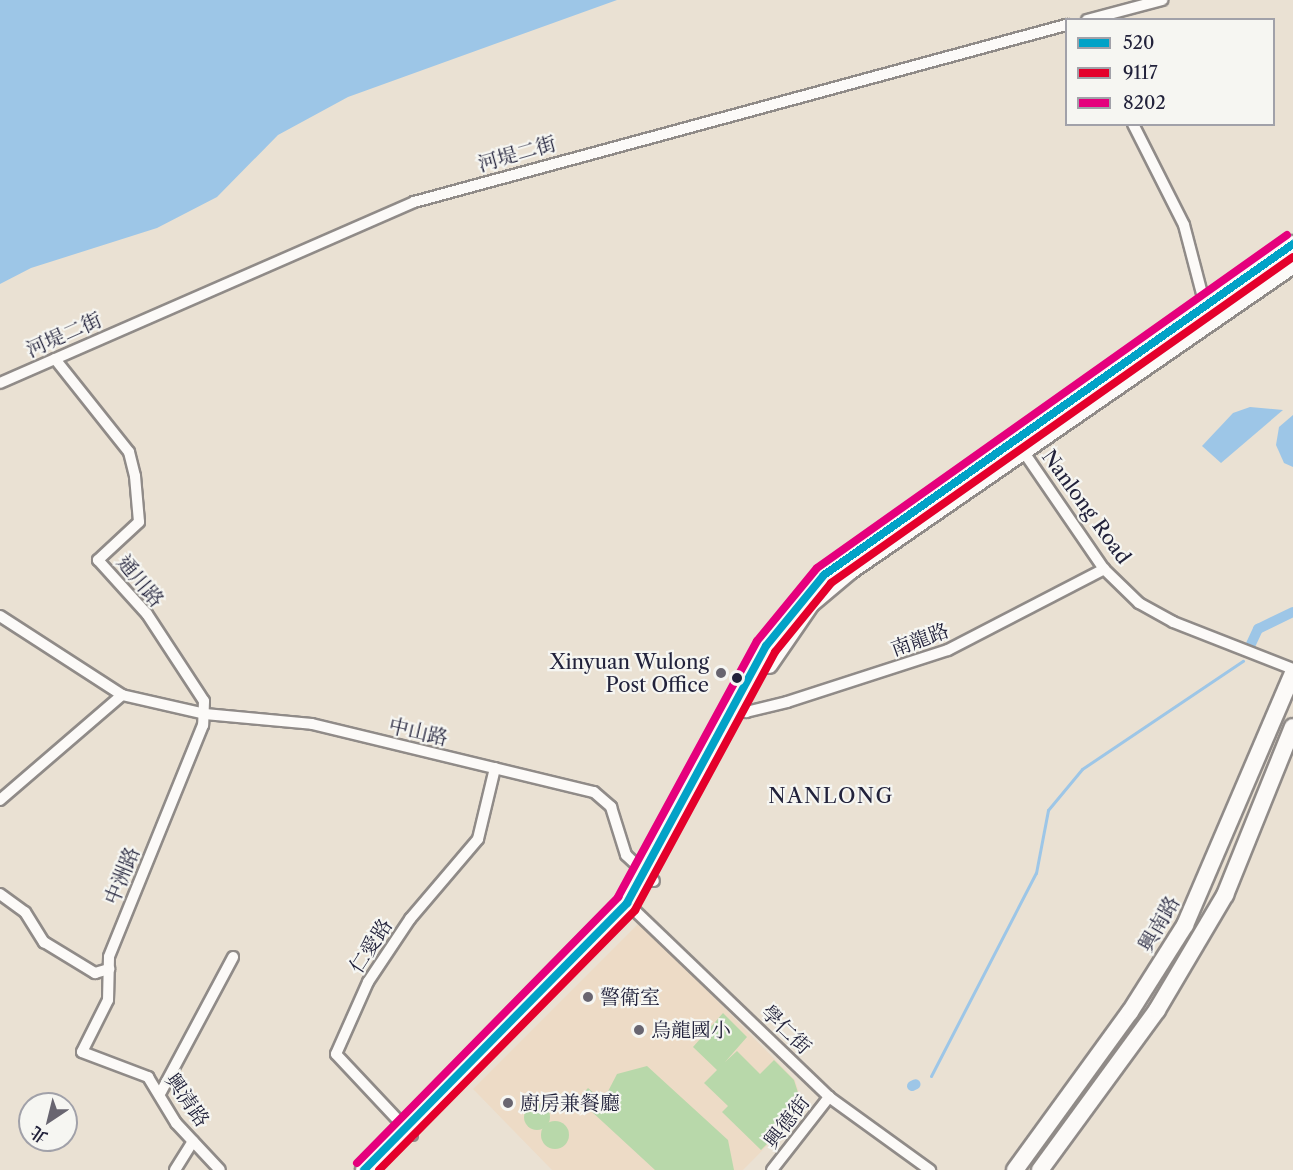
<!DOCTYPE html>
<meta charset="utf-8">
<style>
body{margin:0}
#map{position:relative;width:1293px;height:1170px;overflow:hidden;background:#eae1d3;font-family:"Libre Caslon Text","Noto Serif TC",serif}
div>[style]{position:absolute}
.built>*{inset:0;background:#eddbc6}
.green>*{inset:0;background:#b8d8aa}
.round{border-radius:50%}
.water>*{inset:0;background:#9dc6e7}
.stream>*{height:3px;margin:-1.5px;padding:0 1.5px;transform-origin:1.5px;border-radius:1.5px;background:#9dc6e7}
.canal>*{height:10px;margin:-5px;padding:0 5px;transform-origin:5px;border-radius:5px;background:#9dc6e7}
.roads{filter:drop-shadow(2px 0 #908b88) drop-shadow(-2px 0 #908b88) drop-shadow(0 2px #908b88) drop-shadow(0 -2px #908b88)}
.street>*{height:10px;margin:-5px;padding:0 5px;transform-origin:5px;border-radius:5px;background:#fcfaf8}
.primary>*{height:16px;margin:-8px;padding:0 8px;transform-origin:8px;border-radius:8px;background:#fcfaf8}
.bus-1>*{height:8px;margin:-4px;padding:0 4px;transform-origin:4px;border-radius:4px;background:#02a2c7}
.bus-2>*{height:8px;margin:-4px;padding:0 4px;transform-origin:4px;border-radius:4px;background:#e4002b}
.bus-3>*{height:8px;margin:-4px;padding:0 4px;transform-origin:4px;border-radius:4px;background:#e5007d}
.dots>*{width:16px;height:16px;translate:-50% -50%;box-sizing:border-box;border:3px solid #f6f6f2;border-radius:50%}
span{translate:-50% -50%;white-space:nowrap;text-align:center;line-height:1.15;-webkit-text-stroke:4.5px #f6f6f2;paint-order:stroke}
.street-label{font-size:20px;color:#22223b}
.poi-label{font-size:20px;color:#22223b}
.right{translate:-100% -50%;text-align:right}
.left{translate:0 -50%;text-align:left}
.neighbourhood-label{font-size:21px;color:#22223b;letter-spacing:1.5px}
.legend{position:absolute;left:1065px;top:18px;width:210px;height:108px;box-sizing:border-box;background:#f6f6f2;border:2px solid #a1a1a9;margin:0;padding:8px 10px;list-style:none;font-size:18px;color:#22223b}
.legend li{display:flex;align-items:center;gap:12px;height:30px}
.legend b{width:30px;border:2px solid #a1a1a9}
.north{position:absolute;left:18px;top:1092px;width:60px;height:60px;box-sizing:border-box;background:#f6f6f2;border:2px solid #a1a1a9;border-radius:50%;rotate:215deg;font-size:16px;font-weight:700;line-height:24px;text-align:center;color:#22223b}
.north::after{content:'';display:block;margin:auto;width:21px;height:27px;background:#686570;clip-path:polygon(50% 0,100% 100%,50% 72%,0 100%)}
</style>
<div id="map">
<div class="built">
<i style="clip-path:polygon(640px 922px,795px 1080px,804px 1108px,743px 1170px,552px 1170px,473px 1089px)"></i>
</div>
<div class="green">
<i style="clip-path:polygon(723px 1013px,747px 1037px,725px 1062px,737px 1051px,760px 1074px,774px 1060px,794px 1080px,803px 1108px,761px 1150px,722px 1112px,728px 1106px,704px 1083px,717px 1070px,693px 1047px)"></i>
<i style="clip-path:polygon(647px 1066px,728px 1140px,734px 1170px,655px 1170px,578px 1099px,588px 1088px,603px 1101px,617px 1074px)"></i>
<i class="round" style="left:524px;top:1104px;width:26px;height:26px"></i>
<i class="round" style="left:541px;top:1121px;width:28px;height:28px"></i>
</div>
<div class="water">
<i style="clip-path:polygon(0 0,617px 0,348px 97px,278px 135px,217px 197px,157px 228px,31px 268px,0 284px)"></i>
<i style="clip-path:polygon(1250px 407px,1283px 410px,1221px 463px,1202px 446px,1233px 413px)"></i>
<i style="clip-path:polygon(1293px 415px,1293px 467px,1284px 463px,1276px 445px,1279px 427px)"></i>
</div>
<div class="stream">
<i style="left:931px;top:1076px;width:229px;rotate:-62.7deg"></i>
<i style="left:1036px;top:873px;width:64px;rotate:-79.2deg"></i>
<i style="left:1048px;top:810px;width:53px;rotate:-50.3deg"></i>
<i style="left:1082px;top:769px;width:194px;rotate:-33.9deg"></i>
</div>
<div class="canal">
<i style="left:1251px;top:644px;width:17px;rotate:-65deg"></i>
<i style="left:1258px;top:629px;width:39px;rotate:-26deg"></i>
<i style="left:912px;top:1086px;width:4px;rotate:-27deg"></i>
</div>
<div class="roads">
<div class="street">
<i style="left:1087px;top:20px;width:78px;rotate:-14.9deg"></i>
<i style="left:1133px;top:124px;width:113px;rotate:63.2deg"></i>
<i style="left:1184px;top:225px;width:87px;rotate:75.3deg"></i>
<i style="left:55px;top:359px;width:119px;rotate:51.5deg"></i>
<i style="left:129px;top:452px;width:25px;rotate:76deg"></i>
<i style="left:135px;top:476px;width:46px;rotate:85deg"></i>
<i style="left:139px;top:522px;width:56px;rotate:137.2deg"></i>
<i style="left:98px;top:560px;width:73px;rotate:47.8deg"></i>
<i style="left:147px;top:614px;width:104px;rotate:56.8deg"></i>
<i style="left:204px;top:701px;width:24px;rotate:92deg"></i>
<i style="left:203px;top:725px;width:250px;rotate:112.1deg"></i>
<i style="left:109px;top:957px;width:43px;rotate:91.3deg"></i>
<i style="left:108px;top:1000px;width:58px;rotate:116.6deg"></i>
<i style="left:82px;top:1052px;width:71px;rotate:20.7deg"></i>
<i style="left:148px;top:1077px;width:54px;rotate:58.7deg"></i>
<i style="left:176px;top:1123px;width:64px;rotate:46.9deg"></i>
<i style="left:0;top:383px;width:452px;rotate:-23.6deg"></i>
<i style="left:414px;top:202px;width:676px;rotate:-15.19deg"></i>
<i style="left:1021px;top:448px;width:147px;rotate:55.6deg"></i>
<i style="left:1104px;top:569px;width:49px;rotate:44.2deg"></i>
<i style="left:1139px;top:603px;width:39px;rotate:29deg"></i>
<i style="left:1173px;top:622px;width:129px;rotate:21.4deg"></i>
<i style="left:0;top:616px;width:145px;rotate:32.9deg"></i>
<i style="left:122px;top:695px;width:85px;rotate:12.9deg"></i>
<i style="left:205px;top:714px;width:107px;rotate:5.3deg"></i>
<i style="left:312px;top:724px;width:290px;rotate:13.6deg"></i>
<i style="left:594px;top:792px;width:23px;rotate:41deg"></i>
<i style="left:611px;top:807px;width:50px;rotate:72.6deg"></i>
<i style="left:626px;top:855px;width:38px;rotate:43deg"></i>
<i style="left:736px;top:706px;width:12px;rotate:31deg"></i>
<i style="left:746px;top:712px;width:42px;rotate:-13.7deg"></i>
<i style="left:787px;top:702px;width:169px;rotate:-17.9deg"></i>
<i style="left:948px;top:650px;width:176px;rotate:-27.4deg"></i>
<i style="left:0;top:800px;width:161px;rotate:-40.7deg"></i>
<i style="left:0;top:894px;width:31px;rotate:36deg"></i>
<i style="left:25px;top:912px;width:36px;rotate:58deg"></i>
<i style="left:44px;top:942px;width:60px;rotate:31.3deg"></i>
<i style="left:95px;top:973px;width:15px;rotate:-16deg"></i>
<i style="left:627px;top:903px;width:280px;rotate:43.8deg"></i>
<i style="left:829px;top:1097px;width:125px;rotate:35.9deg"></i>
<i style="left:161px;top:1092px;width:153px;rotate:-61.9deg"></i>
<i style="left:412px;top:1135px;width:111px;rotate:-133.2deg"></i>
<i style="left:336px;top:1054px;width:79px;rotate:-66deg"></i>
<i style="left:368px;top:982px;width:76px;rotate:-56.3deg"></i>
<i style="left:410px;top:919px;width:105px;rotate:-49.6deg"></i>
<i style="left:478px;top:839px;width:73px;rotate:-76.5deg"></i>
<i style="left:175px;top:1170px;width:34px;rotate:-58deg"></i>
<i style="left:772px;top:1170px;width:93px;rotate:-52deg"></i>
</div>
<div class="primary">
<i style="left:769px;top:665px;width:74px;rotate:-55.5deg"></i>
<i style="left:811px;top:604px;width:51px;rotate:-40.2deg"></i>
<i style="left:850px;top:571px;width:538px;rotate:-34.63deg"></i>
<i style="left:364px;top:1170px;width:375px;rotate:-45.4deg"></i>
<i style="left:627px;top:903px;width:292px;rotate:-61.6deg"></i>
<i style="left:766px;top:646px;width:92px;rotate:-50.8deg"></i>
<i style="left:824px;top:575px;width:574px;rotate:-35.21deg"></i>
<i style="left:1015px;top:1170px;width:195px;rotate:-54deg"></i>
<i style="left:1130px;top:1012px;width:103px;rotate:-57.7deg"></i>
<i style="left:1185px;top:925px;width:274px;rotate:-66.8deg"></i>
<i style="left:1040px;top:1170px;width:198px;rotate:-53.8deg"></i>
<i style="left:1157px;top:1010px;width:134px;rotate:-59.4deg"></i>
<i style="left:1225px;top:895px;width:181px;rotate:-68deg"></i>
</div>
</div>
<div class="bus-1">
<i style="left:364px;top:1170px;width:375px;rotate:-45.4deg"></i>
<i style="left:627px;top:903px;width:292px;rotate:-61.6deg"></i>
<i style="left:766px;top:646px;width:92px;rotate:-50.8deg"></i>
<i style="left:824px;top:575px;width:574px;rotate:-35.21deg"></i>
</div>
<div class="bus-2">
<i style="left:379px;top:1170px;width:365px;rotate:-45.4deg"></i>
<i style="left:635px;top:910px;width:294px;rotate:-61.5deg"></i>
<i style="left:775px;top:652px;width:89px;rotate:-50.9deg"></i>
<i style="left:831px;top:583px;width:565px;rotate:-35.21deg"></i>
</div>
<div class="bus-3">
<i style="left:357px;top:1163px;width:373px;rotate:-45.5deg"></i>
<i style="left:618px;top:897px;width:291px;rotate:-61.5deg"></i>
<i style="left:757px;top:641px;width:94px;rotate:-50.6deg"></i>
<i style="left:817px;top:568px;width:576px;rotate:-35.32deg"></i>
</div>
<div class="dots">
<i style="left:721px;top:673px;background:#686570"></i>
<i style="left:737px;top:678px;background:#22223b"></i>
<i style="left:588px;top:997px;background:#686570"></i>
<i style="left:639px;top:1030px;background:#686570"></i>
<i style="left:508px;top:1103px;background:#686570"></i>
</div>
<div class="street-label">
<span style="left:517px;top:154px;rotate:-16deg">河堤二街</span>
<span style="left:64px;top:335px;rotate:-24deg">河堤二街</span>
<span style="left:1086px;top:507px;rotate:54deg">Nanlong Road</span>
<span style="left:140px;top:581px;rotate:50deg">通川路</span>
<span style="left:920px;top:640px;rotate:-20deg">南龍路</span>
<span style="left:418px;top:732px;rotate:13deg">中山路</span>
<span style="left:122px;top:876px;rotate:-68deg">中洲路</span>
<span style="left:1159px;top:924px;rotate:-60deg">興南路</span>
<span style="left:371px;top:946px;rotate:-57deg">仁愛路</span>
<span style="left:786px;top:1030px;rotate:44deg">學仁街</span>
<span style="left:187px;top:1100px;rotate:55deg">興清路</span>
<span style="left:787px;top:1122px;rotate:-52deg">興德街</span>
</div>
<div class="poi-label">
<span class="right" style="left:709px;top:674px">Xinyuan Wulong<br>Post Office</span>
<span class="left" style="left:600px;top:997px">警衛室</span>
<span class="left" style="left:651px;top:1030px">烏龍國小</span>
<span class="left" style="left:520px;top:1103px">廚房兼餐廳</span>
</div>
<div class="neighbourhood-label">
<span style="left:831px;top:796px">NANLONG</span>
</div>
<ul class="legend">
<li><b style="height:8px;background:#02a2c7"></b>520</li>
<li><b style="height:8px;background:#e4002b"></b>9117</li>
<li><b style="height:8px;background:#e5007d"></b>8202</li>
</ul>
<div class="north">北</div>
</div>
